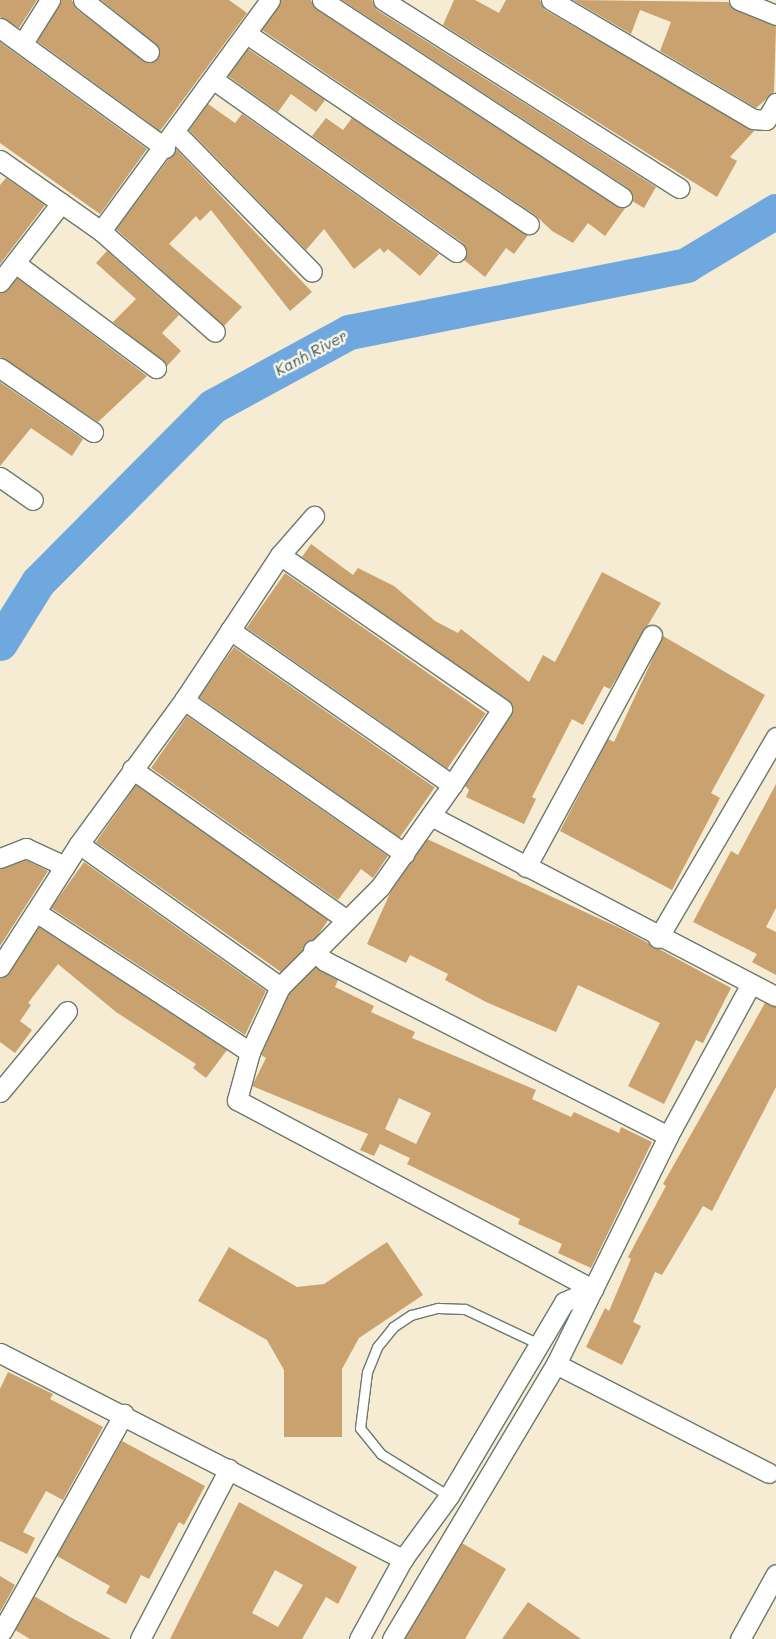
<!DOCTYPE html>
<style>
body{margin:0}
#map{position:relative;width:776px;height:1639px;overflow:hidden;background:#f6ebd3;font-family:Mali,sans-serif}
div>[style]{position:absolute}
.river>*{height:35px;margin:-17.5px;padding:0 17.5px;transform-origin:17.5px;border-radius:17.5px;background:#6ea8de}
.building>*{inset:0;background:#caa26f;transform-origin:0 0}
.roads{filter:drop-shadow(1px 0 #6a7a6c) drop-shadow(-1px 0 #6a7a6c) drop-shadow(0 1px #6a7a6c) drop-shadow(0 -1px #6a7a6c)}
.lane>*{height:9px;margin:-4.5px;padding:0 4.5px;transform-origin:4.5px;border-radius:4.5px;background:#fff}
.street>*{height:19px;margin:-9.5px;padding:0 9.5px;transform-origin:9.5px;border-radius:9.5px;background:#fff}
span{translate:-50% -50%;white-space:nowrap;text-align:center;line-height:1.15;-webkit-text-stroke:5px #fcf5e5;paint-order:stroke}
.water-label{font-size:15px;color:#375d67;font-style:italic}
</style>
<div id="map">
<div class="river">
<i style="left:0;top:643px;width:72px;rotate:-58.1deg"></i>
<i style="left:38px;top:582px;width:248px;rotate:-45.2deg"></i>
<i style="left:213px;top:406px;width:155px;rotate:-28.6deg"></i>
<i style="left:349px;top:332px;width:344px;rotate:-11.2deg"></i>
<i style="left:686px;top:265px;width:105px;rotate:-31deg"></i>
</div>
<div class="building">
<i style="clip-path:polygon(0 0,37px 0,19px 28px,0 17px)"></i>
<i style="clip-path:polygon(61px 0,72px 0,76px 9px,148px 63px,158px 59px,159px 47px,101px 0,229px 0,247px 13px,160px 131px,37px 41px)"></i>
<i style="clip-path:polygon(281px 0,311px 0,316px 9px,616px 206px,626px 207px,605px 236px,588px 223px,573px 243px,552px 231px,535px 215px,262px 30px)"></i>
<i style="clip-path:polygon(342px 0,372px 0,377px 10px,656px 187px,644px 208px,632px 201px,628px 188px)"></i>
<i style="clip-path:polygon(454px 0,475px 0,499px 13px,506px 0,540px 0,545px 10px,755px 130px,730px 157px,737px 161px,717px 197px,443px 25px)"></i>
<i style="clip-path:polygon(573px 0,728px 2px,735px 10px,776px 26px,774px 92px,756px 108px,660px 51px,671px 22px,640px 10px,631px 34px)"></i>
<i style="clip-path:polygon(0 42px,147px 149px,100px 214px,0 143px)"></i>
<i style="clip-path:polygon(248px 49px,325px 100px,316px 112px,291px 94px,278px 112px,228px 76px)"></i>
<i style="clip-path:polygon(208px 104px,235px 123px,242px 114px,439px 254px,420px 276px,388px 249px,384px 253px,380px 248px,354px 269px,324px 229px,306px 250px,189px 130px)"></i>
<i style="clip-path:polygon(326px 118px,343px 130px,352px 118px,528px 235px,514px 254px,506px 248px,485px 277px,464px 260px,467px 253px,463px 243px,312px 136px)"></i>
<i style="clip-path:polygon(176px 149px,312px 292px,290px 311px,211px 210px,200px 221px,196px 216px,169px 244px,242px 307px,224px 326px,116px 229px)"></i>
<i style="clip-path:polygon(6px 178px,45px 205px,0 264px,0 185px)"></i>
<i style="clip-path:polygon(107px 251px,179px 315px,162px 333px,181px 351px,167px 366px,113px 322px,136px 299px,96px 263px)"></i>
<i style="clip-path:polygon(17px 278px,147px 376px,98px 422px,0 357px,0 293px)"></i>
<i style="clip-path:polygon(0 382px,83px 439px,72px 456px,31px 428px,0 466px)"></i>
<i style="clip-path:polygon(311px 544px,353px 575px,358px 568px,394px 586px,435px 621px,458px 633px,461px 629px,529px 682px,543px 655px,555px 662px,602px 572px,661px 603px,610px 689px,604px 686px,583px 725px,572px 719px,532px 797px,536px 799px,524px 824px,466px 797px,469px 790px,465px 786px,511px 715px,512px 704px,302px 557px)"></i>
<i style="left:285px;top:573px;width:245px;height:67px;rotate:35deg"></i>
<i style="clip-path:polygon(663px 636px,765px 695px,711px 793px,720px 798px,672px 890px,560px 831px,608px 739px,614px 742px)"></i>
<i style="left:234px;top:647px;width:245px;height:61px;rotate:35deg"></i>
<i style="clip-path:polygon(187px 716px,388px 856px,373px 878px,361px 869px,338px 900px,151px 768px)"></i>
<i style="clip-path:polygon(776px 784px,776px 908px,766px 927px,776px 932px,776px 975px,752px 962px,757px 954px,693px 922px,731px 851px,738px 855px)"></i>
<i style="left:136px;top:785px;width:235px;height:70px;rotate:35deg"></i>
<i style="clip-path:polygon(427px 839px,624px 930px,731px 988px,703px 1043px,696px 1040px,664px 1104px,628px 1086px,660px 1023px,578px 985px,556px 1032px,486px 1002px,445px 980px,448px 974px,410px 955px,406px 963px,367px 944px,391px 891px)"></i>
<i style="clip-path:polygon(26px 860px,48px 871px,0 946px,0 869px)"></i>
<i style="clip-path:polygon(84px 862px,266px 991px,245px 1035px,51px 908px)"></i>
<i style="clip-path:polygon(39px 927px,227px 1050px,206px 1078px,193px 1068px,196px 1064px,116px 1012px,58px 964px,28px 1003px,31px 1005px,20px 1021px,32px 1030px,15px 1053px,0 1042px,0 978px,9px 973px)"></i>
<i style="clip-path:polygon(evenodd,315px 967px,338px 980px,335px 987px,374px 1006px,371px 1012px,415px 1032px,412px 1038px,536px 1090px,532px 1099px,571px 1117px,574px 1112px,619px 1133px,621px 1127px,652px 1142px,591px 1268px,558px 1253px,562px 1244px,518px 1224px,520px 1219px,407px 1164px,410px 1158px,380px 1144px,374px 1156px,360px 1150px,368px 1134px,252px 1086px,266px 1058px,261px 1055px,289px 994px,315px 967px,399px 1098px,431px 1113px,416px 1144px,385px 1129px,399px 1098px)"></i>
<i style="clip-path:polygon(765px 1003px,776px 1007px,776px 1087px,712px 1211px,703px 1206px,662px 1275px,655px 1272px,633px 1322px,641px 1326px,622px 1365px,586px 1347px,605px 1308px,609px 1311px,631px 1259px,628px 1257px,666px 1186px,663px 1184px)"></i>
<i style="clip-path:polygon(387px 1242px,423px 1295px,359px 1338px,342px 1369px,342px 1437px,284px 1437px,284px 1370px,267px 1340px,198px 1301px,229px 1247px,297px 1287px,324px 1284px)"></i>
<i style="clip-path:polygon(8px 1372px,53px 1394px,50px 1399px,103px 1427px,63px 1500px,46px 1491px,23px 1532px,35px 1538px,27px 1554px,0 1541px,0 1389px)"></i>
<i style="clip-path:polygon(122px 1441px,205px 1486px,184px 1525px,179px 1522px,149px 1579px,141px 1575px,126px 1604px,106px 1593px,110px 1586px,57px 1556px)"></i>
<i style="clip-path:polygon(evenodd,239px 1502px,357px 1567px,338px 1604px,326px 1597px,302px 1639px,170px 1639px,239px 1502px,275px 1570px,303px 1585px,278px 1627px,252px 1613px,275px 1570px)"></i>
<i style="clip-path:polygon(462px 1543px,506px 1569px,465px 1639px,405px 1639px)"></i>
<i style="clip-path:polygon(0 1576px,15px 1585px,0 1612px)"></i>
<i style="clip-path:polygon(34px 1596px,70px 1617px,111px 1639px,30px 1639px,15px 1630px)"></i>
<i style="clip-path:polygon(528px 1602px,581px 1639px,502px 1639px)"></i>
</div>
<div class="roads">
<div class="lane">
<i style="left:449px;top:1496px;width:80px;rotate:-148.3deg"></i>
<i style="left:381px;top:1454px;width:33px;rotate:-129deg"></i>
<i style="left:360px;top:1428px;width:56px;rotate:-82.9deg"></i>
<i style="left:367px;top:1372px;width:27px;rotate:-68deg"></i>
<i style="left:377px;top:1347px;width:26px;rotate:-51deg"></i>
<i style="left:393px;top:1327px;width:22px;rotate:-34deg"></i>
<i style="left:411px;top:1315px;width:28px;rotate:-15deg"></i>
<i style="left:438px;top:1308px;width:27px;rotate:2deg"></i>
<i style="left:465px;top:1309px;width:80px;rotate:25.3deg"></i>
</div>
<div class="street">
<i style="left:83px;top:0;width:84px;rotate:38.2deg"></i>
<i style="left:322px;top:0;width:359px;rotate:33.3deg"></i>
<i style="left:383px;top:0;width:351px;rotate:32.4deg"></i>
<i style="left:551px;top:0;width:234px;rotate:30.5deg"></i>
<i style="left:753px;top:119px;width:13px;rotate:4deg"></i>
<i style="left:766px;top:120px;width:20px;rotate:-60deg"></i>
<i style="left:739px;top:0;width:40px;rotate:22deg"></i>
<i style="left:0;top:28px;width:204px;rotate:36deg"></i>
<i style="left:247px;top:34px;width:340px;rotate:34deg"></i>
<i style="left:23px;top:43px;width:51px;rotate:-57.9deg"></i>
<i style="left:214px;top:80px;width:297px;rotate:35.4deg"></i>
<i style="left:176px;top:133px;width:194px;rotate:45.6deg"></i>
<i style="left:0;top:160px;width:123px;rotate:35.1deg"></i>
<i style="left:101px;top:231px;width:152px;rotate:41.5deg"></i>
<i style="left:101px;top:231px;width:286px;rotate:-53.8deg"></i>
<i style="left:15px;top:263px;width:176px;rotate:36.7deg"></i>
<i style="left:0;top:282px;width:100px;rotate:-52.3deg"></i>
<i style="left:0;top:368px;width:113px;rotate:34.5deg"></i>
<i style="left:0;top:477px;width:40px;rotate:34.9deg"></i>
<i style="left:280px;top:555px;width:270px;rotate:34.7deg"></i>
<i style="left:502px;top:709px;width:91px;rotate:123.3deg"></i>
<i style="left:230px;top:630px;width:271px;rotate:34.9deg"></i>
<i style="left:452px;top:785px;width:125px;rotate:125.2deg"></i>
<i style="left:380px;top:887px;width:141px;rotate:135deg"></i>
<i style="left:280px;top:987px;width:72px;rotate:114.8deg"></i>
<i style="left:250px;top:1052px;width:50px;rotate:105.2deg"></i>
<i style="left:237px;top:1100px;width:403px;rotate:28deg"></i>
<i style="left:184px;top:700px;width:269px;rotate:34.9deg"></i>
<i style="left:132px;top:769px;width:259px;rotate:35.1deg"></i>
<i style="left:431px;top:816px;width:389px;rotate:27.6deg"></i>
<i style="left:79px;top:844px;width:247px;rotate:35.4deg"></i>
<i style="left:0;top:858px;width:28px;rotate:-21deg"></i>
<i style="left:26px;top:848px;width:43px;rotate:24.8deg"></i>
<i style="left:526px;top:867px;width:264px;rotate:-61.5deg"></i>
<i style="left:36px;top:912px;width:256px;rotate:33.2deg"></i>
<i style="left:658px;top:938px;width:233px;rotate:-59.6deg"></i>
<i style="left:313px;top:950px;width:16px;rotate:43deg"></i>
<i style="left:325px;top:961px;width:385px;rotate:27deg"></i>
<i style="left:0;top:967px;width:146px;rotate:-57.3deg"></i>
<i style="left:79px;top:844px;width:178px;rotate:-53.9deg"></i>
<i style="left:184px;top:700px;width:174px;rotate:-56.5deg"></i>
<i style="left:280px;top:555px;width:52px;rotate:-48.9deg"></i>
<i style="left:0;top:1092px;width:105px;rotate:-50.4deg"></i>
<i style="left:0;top:1353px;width:453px;rotate:27.1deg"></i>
<i style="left:556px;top:1364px;width:239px;rotate:27.1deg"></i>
<i style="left:2px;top:1631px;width:249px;rotate:-60.7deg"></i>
<i style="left:140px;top:1639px;width:192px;rotate:-62.4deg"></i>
<i style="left:359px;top:1639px;width:91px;rotate:-61.2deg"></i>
<i style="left:403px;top:1559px;width:78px;rotate:-53.9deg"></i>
<i style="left:449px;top:1496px;width:226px;rotate:-59.3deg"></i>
<i style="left:564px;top:1302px;width:32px;rotate:-24deg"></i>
<i style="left:392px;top:1639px;width:320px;rotate:-59.2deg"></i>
<i style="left:556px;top:1364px;width:254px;rotate:-63.8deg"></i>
<i style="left:668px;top:1136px;width:173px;rotate:-61.4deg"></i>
<i style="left:740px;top:1639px;width:74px;rotate:-61deg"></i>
</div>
</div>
<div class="water-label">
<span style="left:311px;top:353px;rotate:-28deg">Kanh River</span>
</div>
</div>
